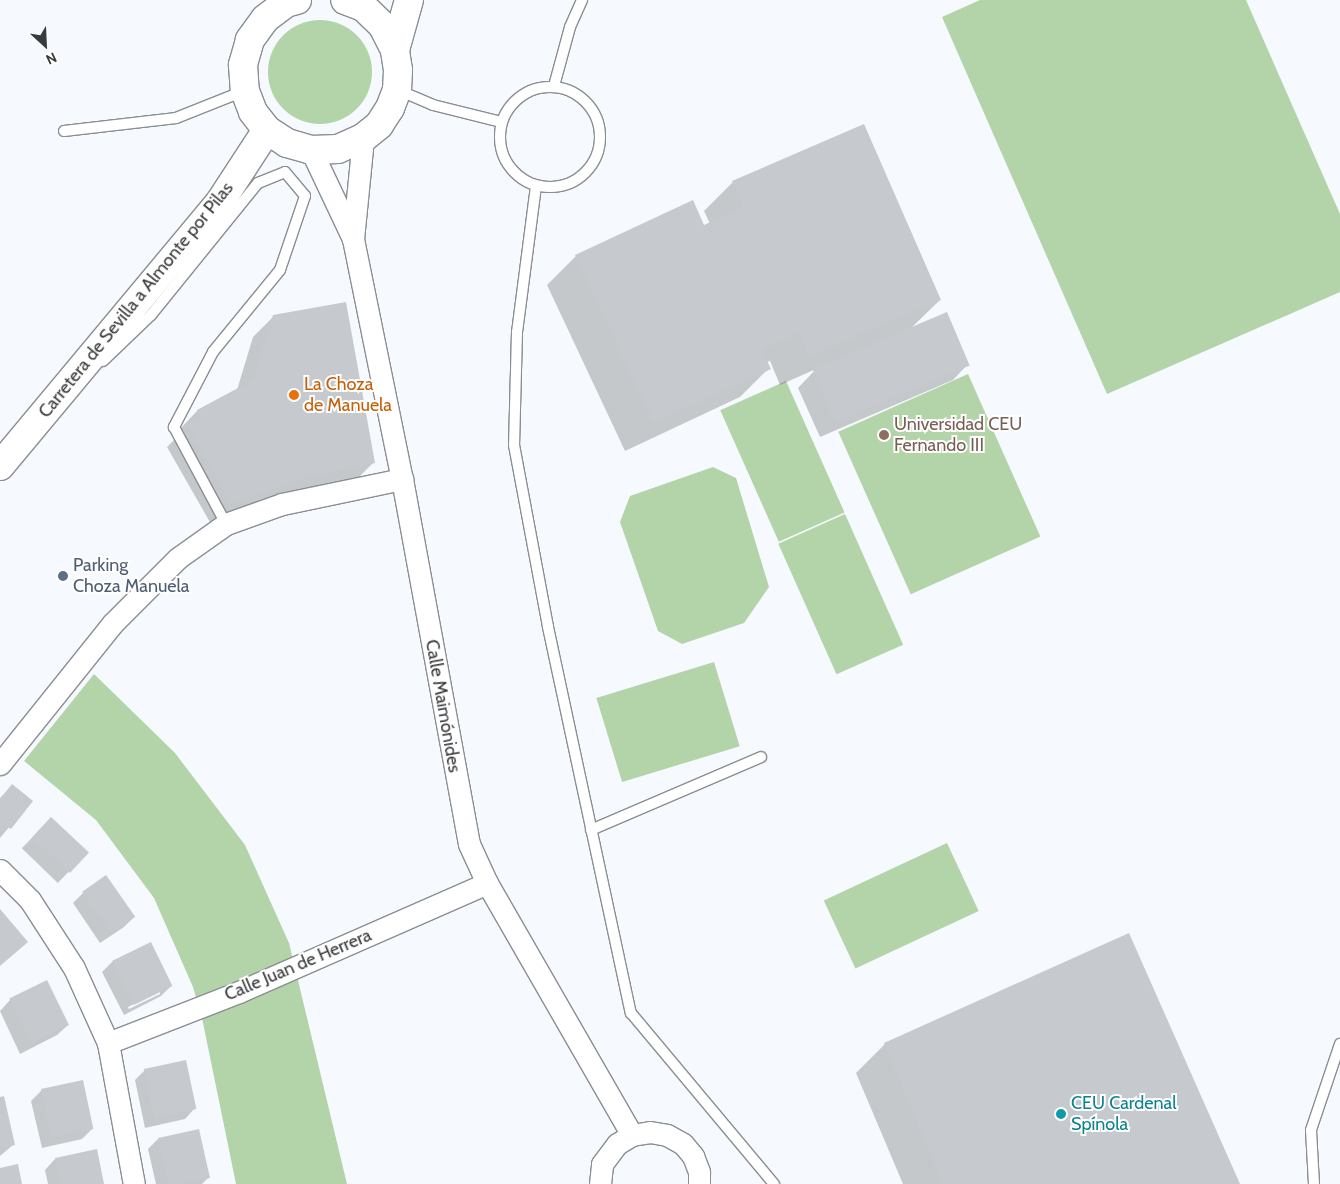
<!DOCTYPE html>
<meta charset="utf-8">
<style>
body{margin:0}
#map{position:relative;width:1340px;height:1184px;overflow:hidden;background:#f6fafe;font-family:Cabin,sans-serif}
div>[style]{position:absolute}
.green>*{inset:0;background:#b3d4a9;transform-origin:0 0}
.round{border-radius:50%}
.shadow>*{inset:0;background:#0003;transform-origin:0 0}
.building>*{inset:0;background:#c6c9cd;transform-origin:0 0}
.roads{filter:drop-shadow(1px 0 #8b8e92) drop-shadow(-1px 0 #8b8e92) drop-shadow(0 1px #8b8e92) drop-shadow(0 -1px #8b8e92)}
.service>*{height:10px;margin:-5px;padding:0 5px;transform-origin:5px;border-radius:5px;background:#fff}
.service>.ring{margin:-5px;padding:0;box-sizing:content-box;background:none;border:10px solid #fff;border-radius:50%}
.minor>*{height:21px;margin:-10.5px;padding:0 10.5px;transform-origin:10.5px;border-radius:10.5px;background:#fff}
.secondary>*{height:28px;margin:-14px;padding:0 14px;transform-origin:14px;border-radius:14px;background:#fff}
.dots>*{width:14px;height:14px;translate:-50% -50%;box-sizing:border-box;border:2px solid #fff;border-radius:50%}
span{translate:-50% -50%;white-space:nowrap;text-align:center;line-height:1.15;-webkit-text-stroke:4px #fff;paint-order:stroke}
.street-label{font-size:18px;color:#383a3b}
.food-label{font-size:18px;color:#c56008}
.left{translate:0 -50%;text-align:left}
.education-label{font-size:18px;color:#785e54}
.service-label{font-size:18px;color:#4e5e75}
.culture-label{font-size:18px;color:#0d838f}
.north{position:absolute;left:20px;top:20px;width:50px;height:50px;-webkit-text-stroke:4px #fff;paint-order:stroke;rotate:155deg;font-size:14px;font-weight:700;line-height:20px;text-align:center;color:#383a3b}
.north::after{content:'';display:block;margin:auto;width:18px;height:22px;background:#383a3b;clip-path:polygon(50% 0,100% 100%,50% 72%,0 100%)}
</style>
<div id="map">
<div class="green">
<i style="clip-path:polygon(980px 0,1246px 0,1340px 214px,1340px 292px,1107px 394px,942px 17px)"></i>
<i class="round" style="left:268px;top:20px;width:104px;height:104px"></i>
<i style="left:968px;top:374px;width:178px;height:142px;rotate:66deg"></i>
<i style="left:786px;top:381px;width:144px;height:72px;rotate:66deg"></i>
<i style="clip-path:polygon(713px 467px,736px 478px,769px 587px,744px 623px,682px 644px,658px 631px,620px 522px,630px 496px)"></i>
<i style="left:845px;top:514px;width:143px;height:73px;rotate:66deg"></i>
<i style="left:714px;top:662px;width:88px;height:123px;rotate:73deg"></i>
<i style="clip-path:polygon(94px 674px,175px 753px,245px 845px,289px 943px,347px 1184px,236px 1184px,202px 1018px,193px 987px,154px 898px,96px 820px,24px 761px)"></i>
<i style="left:947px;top:843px;width:75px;height:136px;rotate:65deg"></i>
</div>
<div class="shadow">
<i style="clip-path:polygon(733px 182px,940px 300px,909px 330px,968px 364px,953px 380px,820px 437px,798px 388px,816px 369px,780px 385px,770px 361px,766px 362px,769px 368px,740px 397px,625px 451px,547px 285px,576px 256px,710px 224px,704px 211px)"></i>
<i style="clip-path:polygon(274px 316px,373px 463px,353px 483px,211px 524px,167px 447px,179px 435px,177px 432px,197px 411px,237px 390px,253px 337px)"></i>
<i style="clip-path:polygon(12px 786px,31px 801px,0 838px,0 798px)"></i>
<i style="left:51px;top:818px;width:50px;height:42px;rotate:44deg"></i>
<i style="clip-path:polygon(83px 893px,134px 917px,124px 927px,100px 943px,73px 903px)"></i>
<i style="clip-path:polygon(evenodd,113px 961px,171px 986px,161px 996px,124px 1015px,102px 972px,113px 961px,160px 991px,160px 994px,129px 1009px,128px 1007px,160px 991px)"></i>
<i style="clip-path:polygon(10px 1000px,68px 1025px,57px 1035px,20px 1054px,0 1011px)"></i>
<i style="clip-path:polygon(885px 1044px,1239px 1184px,903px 1184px,856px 1073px)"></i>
<i style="clip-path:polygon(145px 1070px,195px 1108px,185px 1119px,145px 1128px,135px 1080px)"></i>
<i style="clip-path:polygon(42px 1090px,92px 1129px,82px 1139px,42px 1148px,31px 1101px)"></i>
<i style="clip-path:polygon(0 1098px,13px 1145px,0 1156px)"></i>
<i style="clip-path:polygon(158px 1139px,209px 1177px,202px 1184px,156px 1184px,148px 1149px)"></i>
<i style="clip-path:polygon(55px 1159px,103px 1184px,48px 1184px,45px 1170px)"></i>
</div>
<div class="building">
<i style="clip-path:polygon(864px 124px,941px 300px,809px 357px,799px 333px,762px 350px,771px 369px,654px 423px,575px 255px,693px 200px,704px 225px,743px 207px,732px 181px)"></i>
<i style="clip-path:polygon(346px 302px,375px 463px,307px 477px,231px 504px,187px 425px,201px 418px,197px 410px,253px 380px,273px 315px)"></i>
<i style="left:947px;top:312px;width:58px;height:146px;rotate:67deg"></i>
<i style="clip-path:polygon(12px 784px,33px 801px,11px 829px,5px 825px,1px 831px,0 799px)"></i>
<i style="left:51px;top:817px;width:52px;height:28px;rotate:43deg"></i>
<i style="left:106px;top:875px;width:51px;height:29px;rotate:55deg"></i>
<i style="clip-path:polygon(0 909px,28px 942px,0 966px)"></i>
<i style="clip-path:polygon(1129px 933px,1240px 1184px,943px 1184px,884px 1043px)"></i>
<i style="left:151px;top:942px;width:49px;height:43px;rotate:64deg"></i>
<i style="left:47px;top:980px;width:50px;height:42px;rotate:64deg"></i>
<i style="left:186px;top:1060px;width:50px;height:43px;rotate:78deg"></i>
<i style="left:83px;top:1080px;width:50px;height:43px;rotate:78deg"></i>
<i style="clip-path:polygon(4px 1096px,15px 1145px,0 1148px,0 1097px)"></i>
<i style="clip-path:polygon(199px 1129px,210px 1178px,182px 1184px,168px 1184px,158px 1138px)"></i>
<i style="clip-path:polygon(97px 1149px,104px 1184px,60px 1184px,55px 1158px)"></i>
<i style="clip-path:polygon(18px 1164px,22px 1184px,0 1184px,0 1168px)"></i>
</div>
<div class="roads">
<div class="service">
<i style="left:554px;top:86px;width:61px;rotate:-74.8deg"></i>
<i style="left:570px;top:27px;width:30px;rotate:-66deg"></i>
<i class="ring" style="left:500px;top:87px;width:90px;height:90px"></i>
<i style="left:398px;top:90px;width:38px;rotate:23deg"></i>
<i style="left:433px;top:105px;width:70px;rotate:14deg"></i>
<i style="left:64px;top:131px;width:113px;rotate:-6.6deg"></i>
<i style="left:176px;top:118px;width:73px;rotate:-21.7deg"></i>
<i style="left:536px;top:186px;width:147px;rotate:97.4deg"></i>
<i style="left:517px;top:332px;width:113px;rotate:91.5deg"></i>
<i style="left:514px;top:445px;width:185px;rotate:79.4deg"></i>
<i style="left:548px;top:627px;width:395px;rotate:77.9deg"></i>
<i style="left:631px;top:1013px;width:223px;rotate:50.1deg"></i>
<i style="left:103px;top:361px;width:66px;rotate:-43.8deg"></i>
<i style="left:151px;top:315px;width:170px;rotate:-51deg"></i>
<i style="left:258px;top:183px;width:29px;rotate:-22deg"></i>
<i style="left:285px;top:172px;width:31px;rotate:50deg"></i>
<i style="left:305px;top:196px;width:78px;rotate:108.7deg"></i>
<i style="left:280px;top:270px;width:106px;rotate:129.3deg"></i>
<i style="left:213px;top:352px;width:85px;rotate:117.5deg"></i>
<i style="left:174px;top:427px;width:110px;rotate:61.8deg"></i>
<i style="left:591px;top:830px;width:185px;rotate:-23.2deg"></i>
<i style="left:1314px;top:1184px;width:54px;rotate:-93.2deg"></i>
<i style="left:1311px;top:1130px;width:91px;rotate:-71.4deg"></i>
</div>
<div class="minor">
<i style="left:311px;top:150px;width:98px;rotate:64.7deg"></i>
<i style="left:353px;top:239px;width:245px;rotate:78.5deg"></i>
<i style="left:402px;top:479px;width:371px;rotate:79.6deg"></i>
<i style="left:469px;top:844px;width:43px;rotate:65.2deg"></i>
<i style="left:487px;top:883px;width:291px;rotate:60.1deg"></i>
<i style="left:353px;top:239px;width:101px;rotate:-84.3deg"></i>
<i style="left:0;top:764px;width:179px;rotate:-51.3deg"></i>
<i style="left:112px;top:624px;width:93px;rotate:-45deg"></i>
<i style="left:178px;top:558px;width:59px;rotate:-35.3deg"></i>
<i style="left:226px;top:524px;width:59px;rotate:-19.7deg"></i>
<i style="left:282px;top:504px;width:123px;rotate:-11.8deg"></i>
<i style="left:0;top:870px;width:42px;rotate:45deg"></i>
<i style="left:30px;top:900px;width:81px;rotate:57.1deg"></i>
<i style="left:74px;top:968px;width:82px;rotate:65.6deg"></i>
<i style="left:108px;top:1043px;width:143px;rotate:79.6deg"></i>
<i style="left:108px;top:1043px;width:141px;rotate:-21.3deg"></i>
<i style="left:239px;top:992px;width:271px;rotate:-23.7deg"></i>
<i style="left:600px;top:1184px;width:20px;rotate:-84deg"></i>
<i style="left:602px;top:1164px;width:25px;rotate:-53deg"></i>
<i style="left:617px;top:1144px;width:17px;rotate:-31deg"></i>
<i style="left:632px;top:1135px;width:18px;rotate:-9deg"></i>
<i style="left:650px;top:1132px;width:17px;rotate:10deg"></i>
<i style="left:667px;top:1135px;width:18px;rotate:29deg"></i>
<i style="left:683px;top:1144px;width:16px;rotate:50deg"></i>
<i style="left:693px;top:1156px;width:17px;rotate:69deg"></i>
<i style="left:699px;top:1172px;width:12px;rotate:90deg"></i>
</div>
<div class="secondary">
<i style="left:297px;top:0;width:11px;rotate:165deg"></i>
<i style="left:286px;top:3px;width:26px;rotate:143deg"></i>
<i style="left:265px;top:19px;width:26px;rotate:126deg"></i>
<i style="left:250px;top:40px;width:26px;rotate:106deg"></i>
<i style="left:243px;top:65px;width:26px;rotate:86deg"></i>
<i style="left:245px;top:91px;width:22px;rotate:69deg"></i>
<i style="left:253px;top:112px;width:23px;rotate:52deg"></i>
<i style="left:267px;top:130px;width:24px;rotate:33deg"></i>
<i style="left:287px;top:143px;width:25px;rotate:16deg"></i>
<i style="left:311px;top:150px;width:27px;rotate:-2deg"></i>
<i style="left:338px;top:149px;width:27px;rotate:-24deg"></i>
<i style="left:363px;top:138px;width:21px;rotate:-39deg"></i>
<i style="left:379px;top:125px;width:20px;rotate:-57deg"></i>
<i style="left:390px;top:108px;width:19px;rotate:-69deg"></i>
<i style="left:397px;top:90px;width:20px;rotate:-87deg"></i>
<i style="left:398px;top:70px;width:20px;rotate:-99deg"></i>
<i style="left:395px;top:50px;width:27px;rotate:-117deg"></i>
<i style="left:383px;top:26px;width:28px;rotate:-136deg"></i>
<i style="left:363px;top:7px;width:19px;rotate:-159deg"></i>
<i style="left:395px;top:50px;width:52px;rotate:-74.4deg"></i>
<i style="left:0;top:466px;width:344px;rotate:-50.2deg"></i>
<i style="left:220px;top:202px;width:86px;rotate:-56.9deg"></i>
</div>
</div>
<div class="dots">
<i style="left:294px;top:395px;background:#e8710a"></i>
<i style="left:884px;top:435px;background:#8d6e63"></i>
<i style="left:63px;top:576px;background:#5c6f8a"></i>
<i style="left:1061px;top:1114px;background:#0f9aa8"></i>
</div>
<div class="street-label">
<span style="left:136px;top:300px;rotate:-51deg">Carretera de Sevilla a Almonte por Pilas</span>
<span style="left:443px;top:706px;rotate:80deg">Calle Maimónides</span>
<span style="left:298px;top:965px;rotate:-23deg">Calle Juan de Herrera</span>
</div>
<div class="food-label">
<span class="left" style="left:304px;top:395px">La Choza<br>de Manuela</span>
</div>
<div class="education-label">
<span class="left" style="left:894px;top:435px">Universidad CEU<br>Fernando III</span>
</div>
<div class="service-label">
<span class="left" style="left:73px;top:576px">Parking<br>Choza Manuela</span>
</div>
<div class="culture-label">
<span class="left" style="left:1071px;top:1114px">CEU Cardenal<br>Spínola</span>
</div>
<div class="north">N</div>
</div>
